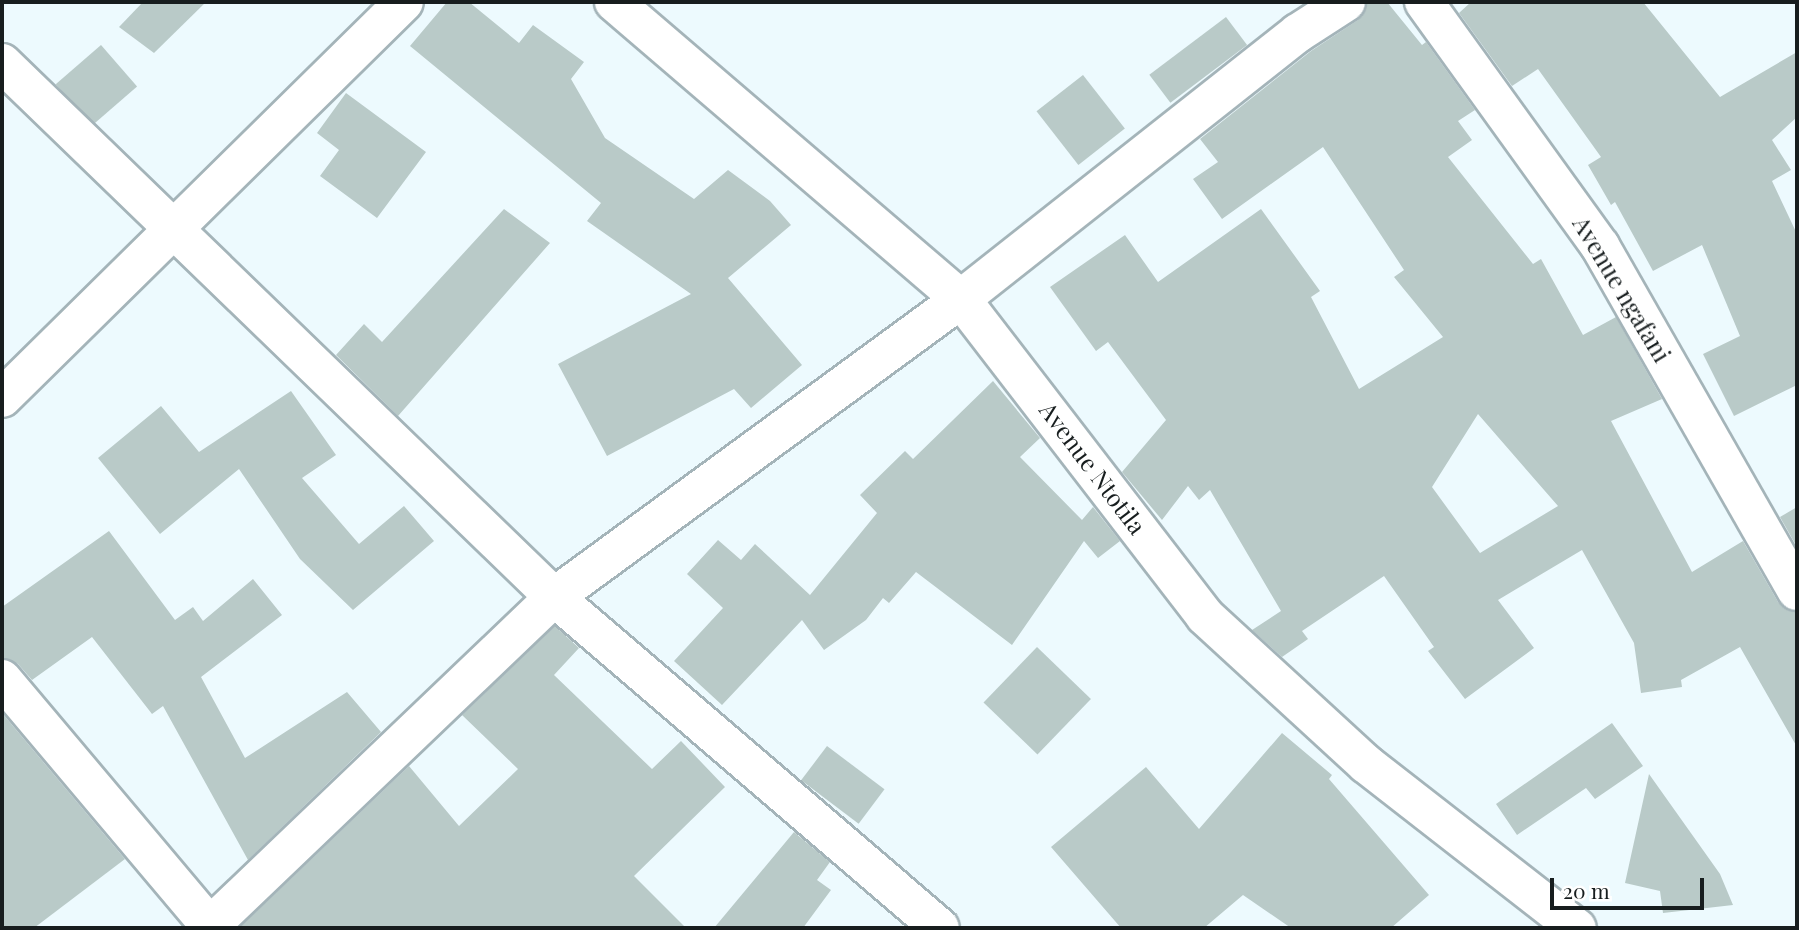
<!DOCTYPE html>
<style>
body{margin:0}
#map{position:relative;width:1799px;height:930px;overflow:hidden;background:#edfafe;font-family:"Playfair Display",serif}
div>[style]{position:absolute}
.building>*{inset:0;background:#b9cac8;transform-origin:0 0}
.roads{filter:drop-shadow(2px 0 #a4b4b9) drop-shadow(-2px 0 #a4b4b9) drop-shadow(0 2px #a4b4b9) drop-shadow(0 -2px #a4b4b9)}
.minor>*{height:38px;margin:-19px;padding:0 19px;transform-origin:19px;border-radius:19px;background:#fff}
span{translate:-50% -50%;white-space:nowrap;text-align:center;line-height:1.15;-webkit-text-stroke:5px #fff;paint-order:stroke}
.street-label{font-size:24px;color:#171d1e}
.frame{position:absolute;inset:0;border:4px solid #171d1e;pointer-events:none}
.scale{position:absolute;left:1550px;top:878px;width:154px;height:32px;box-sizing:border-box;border:4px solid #171d1e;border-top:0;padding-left:9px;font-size:21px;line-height:24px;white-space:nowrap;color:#171d1e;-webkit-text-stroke:5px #fff;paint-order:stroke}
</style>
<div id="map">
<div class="building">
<i style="clip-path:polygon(143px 2px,206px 2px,154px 53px,119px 27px)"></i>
<i style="clip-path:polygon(447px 2px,469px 2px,519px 43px,533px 25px,584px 62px,571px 79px,605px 138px,694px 199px,728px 170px,770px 201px,791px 225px,728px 278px,802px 365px,751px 408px,734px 389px,607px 456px,558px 364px,691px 294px,587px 221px,601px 203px,410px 46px)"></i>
<i style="clip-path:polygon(evenodd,1368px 2px,1387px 2px,1422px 45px,1426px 42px,1475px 110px,1458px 121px,1472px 140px,1448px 157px,1533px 264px,1541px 259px,1583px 335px,1616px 317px,1662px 399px,1611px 421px,1692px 572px,1743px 541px,1778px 602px,1797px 613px,1797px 747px,1740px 647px,1681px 680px,1682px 687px,1641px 693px,1634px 643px,1582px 550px,1498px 600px,1534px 648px,1465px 699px,1428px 651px,1434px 647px,1384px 576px,1302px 631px,1308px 639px,1282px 657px,1252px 630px,1281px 611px,1210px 490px,1199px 500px,1188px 486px,1162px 520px,1122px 472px,1166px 420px,1108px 342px,1096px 351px,1050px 287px,1125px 235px,1158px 282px,1261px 209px,1320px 291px,1311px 297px,1359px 389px,1443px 337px,1394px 277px,1404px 270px,1323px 147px,1222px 219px,1193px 179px,1218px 162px,1200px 139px,1311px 51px,1358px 20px,1368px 2px,1478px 414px,1558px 506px,1480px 553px,1432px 487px,1478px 414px)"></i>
<i style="clip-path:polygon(1471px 2px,1643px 2px,1720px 97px,1797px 52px,1797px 117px,1772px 140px,1791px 170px,1772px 181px,1797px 234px,1797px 385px,1734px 416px,1703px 354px,1740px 336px,1702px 245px,1653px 271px,1615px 202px,1611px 205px,1588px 165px,1601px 157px,1538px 69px,1512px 86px,1459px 13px)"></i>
<i style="left:1226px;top:17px;width:35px;height:96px;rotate:53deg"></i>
<i style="left:101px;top:45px;width:55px;height:60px;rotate:49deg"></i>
<i style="left:1083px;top:75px;width:68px;height:59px;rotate:52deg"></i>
<i style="clip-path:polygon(346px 93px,426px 152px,377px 218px,320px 176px,339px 150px,317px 133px)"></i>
<i style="clip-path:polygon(504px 209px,550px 243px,398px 416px,336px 355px,364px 324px,382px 342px)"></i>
<i style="clip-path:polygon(993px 381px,1040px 438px,1020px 457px,1082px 520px,1093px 507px,1120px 541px,1098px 558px,1084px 541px,1012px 645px,916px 572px,889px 603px,883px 598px,866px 620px,824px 650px,802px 620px,722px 705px,674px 661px,723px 608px,687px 574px,718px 540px,741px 560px,755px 544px,810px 595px,877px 513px,860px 495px,905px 451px,913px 459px)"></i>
<i style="clip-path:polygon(291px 391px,336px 455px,302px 478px,359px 544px,404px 506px,434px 541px,353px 610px,300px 559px,239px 469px,160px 534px,98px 458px,161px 406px,199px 452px)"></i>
<i style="clip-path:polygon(1797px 507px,1797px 547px,1780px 517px)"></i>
<i style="clip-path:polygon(109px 531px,175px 620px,193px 607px,203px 621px,253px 579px,282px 615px,201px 677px,245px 758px,347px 692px,381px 732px,248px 860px,163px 706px,152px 714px,92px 637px,32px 680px,18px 664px,2px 658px,2px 607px)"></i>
<i style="clip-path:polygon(555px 626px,579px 648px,554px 675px,652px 769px,681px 741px,725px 787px,634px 876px,686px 928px,239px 928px,409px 766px,459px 826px,518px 769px,462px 715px)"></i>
<i style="left:1037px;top:647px;width:75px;height:77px;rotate:44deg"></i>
<i style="clip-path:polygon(2px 713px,125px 859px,34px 928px,2px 928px)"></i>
<i style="clip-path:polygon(1612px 723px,1643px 766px,1595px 799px,1586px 788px,1517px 835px,1496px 804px)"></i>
<i style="clip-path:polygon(1282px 733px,1332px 775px,1329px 779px,1429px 895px,1391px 928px,1291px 928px,1243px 895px,1204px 928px,1121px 928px,1051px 847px,1146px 767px,1199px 829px)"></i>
<i style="left:827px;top:746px;width:72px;height:43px;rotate:37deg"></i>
<i style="clip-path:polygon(1649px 774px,1720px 874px,1733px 905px,1663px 913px,1660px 891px,1625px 883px)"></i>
<i style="clip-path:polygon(794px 832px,830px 862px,817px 880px,831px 890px,803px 928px,714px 928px)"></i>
</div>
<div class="roads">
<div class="minor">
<i style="left:614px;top:2px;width:457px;rotate:40.6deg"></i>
<i style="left:961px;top:299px;width:400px;rotate:52.4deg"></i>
<i style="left:1205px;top:616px;width:219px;rotate:42.6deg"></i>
<i style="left:1366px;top:764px;width:267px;rotate:37.9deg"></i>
<i style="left:1424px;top:2px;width:301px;rotate:54.2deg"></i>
<i style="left:1600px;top:246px;width:397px;rotate:60.3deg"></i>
<i style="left:2px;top:63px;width:768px;rotate:44.05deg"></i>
<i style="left:554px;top:597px;width:508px;rotate:40.61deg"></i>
<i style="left:2px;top:398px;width:564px;rotate:-44.57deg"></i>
<i style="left:2px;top:679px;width:326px;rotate:49.9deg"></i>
<i style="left:208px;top:928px;width:479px;rotate:-43.7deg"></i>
<i style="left:554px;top:597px;width:504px;rotate:-36.21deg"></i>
<i style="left:961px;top:299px;width:429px;rotate:-38.3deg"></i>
<i style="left:1298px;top:33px;width:57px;rotate:-32.9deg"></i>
</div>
</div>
<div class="street-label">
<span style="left:1622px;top:289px;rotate:59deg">Avenue ngafani</span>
<span style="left:1093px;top:468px;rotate:53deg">Avenue Ntotila</span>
</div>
<div class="frame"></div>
<div class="scale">20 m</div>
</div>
